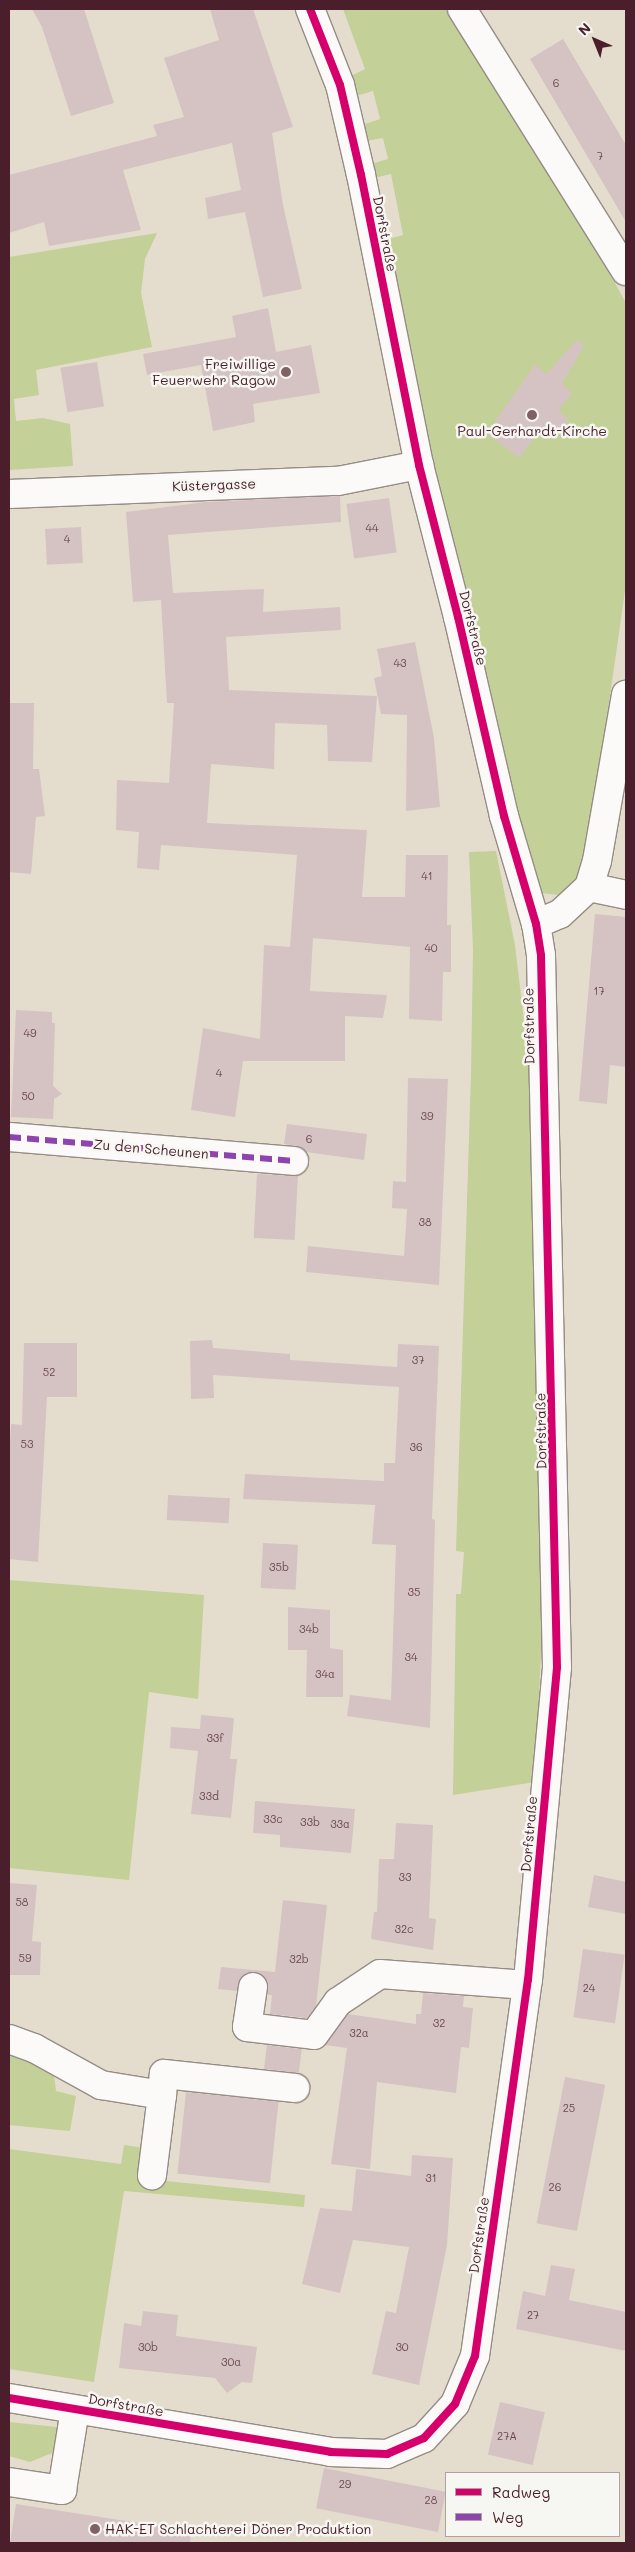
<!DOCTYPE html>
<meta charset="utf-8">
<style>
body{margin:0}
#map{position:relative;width:635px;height:2552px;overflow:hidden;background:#e4ddcd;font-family:Mali,sans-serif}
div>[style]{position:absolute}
.green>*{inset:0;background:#c3d098}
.building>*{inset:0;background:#d4c3c2;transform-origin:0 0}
.roads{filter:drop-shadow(1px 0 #968c86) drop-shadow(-1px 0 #968c86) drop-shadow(0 1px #968c86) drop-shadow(0 -1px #968c86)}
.minor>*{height:28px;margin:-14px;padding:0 14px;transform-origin:14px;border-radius:14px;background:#fbfaf8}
.quiet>*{height:6px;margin-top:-3px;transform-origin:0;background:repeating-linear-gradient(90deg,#8e44ad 0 12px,transparent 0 18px)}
.cycleway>*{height:8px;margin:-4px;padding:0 4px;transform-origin:4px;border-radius:4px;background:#d6006c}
.dots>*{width:14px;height:14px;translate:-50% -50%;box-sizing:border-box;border:2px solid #f6f6f2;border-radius:50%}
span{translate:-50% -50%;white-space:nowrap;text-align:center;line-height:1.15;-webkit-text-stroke:5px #f6f6f2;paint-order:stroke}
.number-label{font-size:11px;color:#6c4851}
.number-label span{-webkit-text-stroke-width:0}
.street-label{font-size:14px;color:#4a1f2b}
.poi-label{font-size:14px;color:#4a1f2b}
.right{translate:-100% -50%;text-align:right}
.left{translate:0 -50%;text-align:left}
.frame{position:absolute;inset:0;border:10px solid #4a1f2b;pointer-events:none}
.legend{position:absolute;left:445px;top:2472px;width:175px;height:65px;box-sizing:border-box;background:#f6f6f2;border:1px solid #b1a0a2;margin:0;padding:6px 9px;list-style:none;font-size:15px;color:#4a1f2b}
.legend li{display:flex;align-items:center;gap:10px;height:25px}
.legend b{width:25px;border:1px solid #b1a0a2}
.north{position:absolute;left:570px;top:15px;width:50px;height:50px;-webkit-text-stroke:4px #f6f6f2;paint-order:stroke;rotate:316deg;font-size:14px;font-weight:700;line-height:20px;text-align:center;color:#4a1f2b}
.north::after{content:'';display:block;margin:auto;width:18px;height:22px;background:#4a1f2b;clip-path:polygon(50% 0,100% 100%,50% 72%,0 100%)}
</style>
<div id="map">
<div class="green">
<i style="clip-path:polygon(343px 9px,449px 9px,565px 193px,626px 303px,626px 584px,585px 871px,573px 890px,558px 895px,541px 893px,533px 882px,446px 542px,384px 240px,403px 235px,391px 174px,374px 178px,371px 164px,388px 159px,383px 138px,366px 141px,362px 125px,380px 119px,373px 91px,353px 97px,349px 77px,365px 69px)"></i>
<i style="clip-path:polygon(157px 233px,145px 259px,141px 293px,152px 347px,36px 370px,39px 395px,14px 399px,16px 421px,43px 418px,70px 424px,73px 466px,9px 470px,9px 257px)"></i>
<i style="clip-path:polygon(496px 851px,515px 945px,529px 1063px,542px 1382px,546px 1544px,535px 1782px,453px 1795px,456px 1594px,461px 1594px,464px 1552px,456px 1551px,471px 1074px,473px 950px,469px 852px)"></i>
<i style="clip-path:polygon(9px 1580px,204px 1595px,198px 1699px,149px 1692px,129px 1880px,9px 1868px)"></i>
<i style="clip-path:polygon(9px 2047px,54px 2075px,56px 2091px,76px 2096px,70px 2131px,9px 2125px)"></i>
<i style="clip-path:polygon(124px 2145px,145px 2148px,146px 2179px,305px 2195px,304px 2207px,124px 2191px,94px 2382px,9px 2369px,9px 2149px,121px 2164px)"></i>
<i style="clip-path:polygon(9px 2422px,57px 2427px,61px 2436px,57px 2451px,30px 2462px,9px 2456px)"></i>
</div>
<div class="building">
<i style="clip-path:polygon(32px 9px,84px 9px,114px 103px,71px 116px,42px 27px)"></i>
<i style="clip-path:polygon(210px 9px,253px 9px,293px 127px,272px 133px,283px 205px,302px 289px,263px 297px,245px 212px,208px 219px,205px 198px,241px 190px,232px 143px,123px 170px,141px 230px,49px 246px,44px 222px,9px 233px,9px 175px,157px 136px,153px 125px,184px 117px,164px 58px,219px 40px)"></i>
<i style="clip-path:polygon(563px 39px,626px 145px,626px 222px,530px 59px)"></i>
<i style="clip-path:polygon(268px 308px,276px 352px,311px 345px,320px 393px,253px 404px,255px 422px,213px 431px,201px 365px,147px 375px,143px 354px,236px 337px,232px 316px)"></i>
<i style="clip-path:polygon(577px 340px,584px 345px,562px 384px,572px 393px,558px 410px,569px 420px,555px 436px,542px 427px,519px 458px,487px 433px,535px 364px,546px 374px)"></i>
<i style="left:97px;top:362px;width:45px;height:37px;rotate:81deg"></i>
<i style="clip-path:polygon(340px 496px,341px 522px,168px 535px,173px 593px,264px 589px,263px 612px,340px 607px,341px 630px,226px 637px,229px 690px,377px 696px,372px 762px,328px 761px,327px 725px,275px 723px,274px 769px,211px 764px,207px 823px,367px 830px,362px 897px,405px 897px,406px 855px,448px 855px,447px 925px,451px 925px,451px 972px,443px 972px,442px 1021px,409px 1019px,410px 947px,313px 938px,310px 991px,387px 995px,383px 1018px,345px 1016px,345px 1061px,243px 1061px,235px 1117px,191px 1110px,203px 1028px,260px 1039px,264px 945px,290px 947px,297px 855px,161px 845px,159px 870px,137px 868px,139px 832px,116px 830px,117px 780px,169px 783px,174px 703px,167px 703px,161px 600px,133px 602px,126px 512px,206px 502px)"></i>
<i style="left:389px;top:498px;width:55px;height:43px;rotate:82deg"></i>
<i style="left:81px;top:527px;width:36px;height:36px;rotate:87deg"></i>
<i style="clip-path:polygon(415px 642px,434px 738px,440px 807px,406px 811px,407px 715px,381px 714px,374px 678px,382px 676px,377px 649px)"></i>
<i style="clip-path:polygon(10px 703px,34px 703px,33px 769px,39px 769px,45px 816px,36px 817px,31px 874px,9px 872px)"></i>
<i style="clip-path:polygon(595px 914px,626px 917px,626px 1067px,610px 1065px,607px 1104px,579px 1101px)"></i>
<i style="clip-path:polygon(16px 1010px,52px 1012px,52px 1023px,55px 1023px,53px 1086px,62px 1094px,54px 1099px,53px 1119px,11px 1117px)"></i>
<i style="clip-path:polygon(408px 1078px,448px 1079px,439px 1285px,306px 1272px,308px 1246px,404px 1256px,407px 1209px,392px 1208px,393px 1181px,406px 1182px)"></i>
<i style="clip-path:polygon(287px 1124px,367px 1134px,364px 1160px,306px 1152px,296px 1146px,284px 1144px)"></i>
<i style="left:257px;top:1174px;width:41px;height:64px;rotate:3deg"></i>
<i style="clip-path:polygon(212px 1340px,213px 1348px,290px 1354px,290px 1360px,397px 1367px,398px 1344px,439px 1346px,432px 1519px,435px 1520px,430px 1728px,347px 1716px,350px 1695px,391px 1700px,396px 1545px,372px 1544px,375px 1505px,243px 1499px,245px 1474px,384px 1481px,384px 1463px,395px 1463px,399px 1387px,213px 1375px,214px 1398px,191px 1399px,190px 1341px)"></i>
<i style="clip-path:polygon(24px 1343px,77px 1343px,77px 1397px,47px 1397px,38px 1562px,9px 1559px,9px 1461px,11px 1424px,22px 1425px)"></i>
<i style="left:168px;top:1495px;width:62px;height:25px;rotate:3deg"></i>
<i style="left:263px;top:1543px;width:35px;height:45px;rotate:3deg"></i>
<i style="clip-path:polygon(288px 1607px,330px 1610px,330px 1648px,343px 1650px,343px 1697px,306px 1697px,307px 1650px,288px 1650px)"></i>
<i style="clip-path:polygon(201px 1715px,234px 1718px,230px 1759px,237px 1759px,231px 1818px,191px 1814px,198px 1751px,170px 1748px,171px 1727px,200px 1729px)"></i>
<i style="clip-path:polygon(255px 1801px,355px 1809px,351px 1853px,280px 1847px,280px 1835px,253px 1833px)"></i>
<i style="clip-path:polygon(396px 1823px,433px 1825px,429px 1918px,436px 1919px,433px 1950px,371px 1939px,374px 1912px,377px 1912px,379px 1859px,394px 1859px)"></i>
<i style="clip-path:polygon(594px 1875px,626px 1882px,626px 1914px,588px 1907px)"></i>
<i style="clip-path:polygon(9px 1883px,37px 1885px,32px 1941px,41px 1942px,40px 1975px,9px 1975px)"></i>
<i style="clip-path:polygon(283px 1900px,327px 1905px,316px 2006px,307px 2018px,270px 2014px,272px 1995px,268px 1995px,268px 1982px,256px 1972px,241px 1977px,237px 1991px,218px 1989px,221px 1967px,275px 1972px)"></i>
<i style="left:583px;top:1949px;width:42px;height:69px;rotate:8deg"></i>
<i style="clip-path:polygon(423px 1993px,464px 1996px,463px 2007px,473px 2008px,469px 2048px,461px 2047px,456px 2093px,377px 2082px,370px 2169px,331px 2164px,347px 2048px,325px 2045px,348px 2014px,416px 2024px,416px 2014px,421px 2014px)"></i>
<i style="left:267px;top:2045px;width:35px;height:24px;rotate:7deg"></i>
<i style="left:565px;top:2077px;width:41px;height:149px;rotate:11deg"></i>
<i style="left:186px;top:2092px;width:93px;height:82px;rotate:6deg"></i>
<i style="clip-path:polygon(412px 2155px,453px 2158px,447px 2245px,419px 2385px,372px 2374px,386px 2311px,396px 2313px,409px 2247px,353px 2240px,340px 2293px,302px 2284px,320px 2208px,352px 2211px,356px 2169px,411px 2176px)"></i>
<i style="clip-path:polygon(551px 2265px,575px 2269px,569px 2300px,626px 2312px,626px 2351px,516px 2329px,523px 2291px,545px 2296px)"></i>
<i style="clip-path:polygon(143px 2311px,178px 2315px,176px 2336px,257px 2347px,252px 2383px,242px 2382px,227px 2393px,215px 2378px,119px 2368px,124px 2323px,141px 2326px)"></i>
<i style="left:500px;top:2402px;width:46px;height:54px;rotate:13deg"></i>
<i style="left:324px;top:2468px;width:124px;height:41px;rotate:11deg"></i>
<i style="clip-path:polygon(16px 2504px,191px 2531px,190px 2543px,10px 2543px)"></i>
</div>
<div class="roads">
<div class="minor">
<i style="left:462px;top:9px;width:309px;rotate:58deg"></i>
<i style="left:9px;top:494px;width:329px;rotate:-2.3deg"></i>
<i style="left:338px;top:481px;width:83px;rotate:-11.2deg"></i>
<i style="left:589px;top:887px;width:38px;rotate:12deg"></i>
<i style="left:536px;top:924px;width:26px;rotate:-23deg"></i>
<i style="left:560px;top:914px;width:40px;rotate:-43deg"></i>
<i style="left:589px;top:887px;width:27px;rotate:-73deg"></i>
<i style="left:597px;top:861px;width:169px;rotate:-80.1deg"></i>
<i style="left:9px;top:1137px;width:286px;rotate:4.8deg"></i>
<i style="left:253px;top:1987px;width:40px;rotate:98.5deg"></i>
<i style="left:247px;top:2027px;width:67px;rotate:6.8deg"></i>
<i style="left:314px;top:2035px;width:41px;rotate:-54deg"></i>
<i style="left:338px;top:2002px;width:50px;rotate:-33.7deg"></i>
<i style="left:380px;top:1974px;width:147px;rotate:4.3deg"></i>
<i style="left:9px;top:2039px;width:27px;rotate:20deg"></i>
<i style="left:34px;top:2048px;width:77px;rotate:28.9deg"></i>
<i style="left:101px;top:2085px;width:62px;rotate:9.3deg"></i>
<i style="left:162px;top:2095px;width:81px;rotate:97.1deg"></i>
<i style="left:162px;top:2095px;width:21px;rotate:-85deg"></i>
<i style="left:164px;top:2074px;width:132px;rotate:6.1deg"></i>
<i style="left:9px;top:2398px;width:326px;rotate:9.5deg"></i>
<i style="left:330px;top:2452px;width:57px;rotate:2deg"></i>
<i style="left:387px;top:2454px;width:40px;rotate:-23.4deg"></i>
<i style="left:424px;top:2438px;width:46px;rotate:-47.6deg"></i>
<i style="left:455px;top:2404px;width:52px;rotate:-67.4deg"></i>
<i style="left:475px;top:2356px;width:380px;rotate:-82deg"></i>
<i style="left:528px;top:1980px;width:314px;rotate:-84.7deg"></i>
<i style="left:557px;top:1667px;width:712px;rotate:-91.29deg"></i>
<i style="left:541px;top:955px;width:31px;rotate:-99deg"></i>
<i style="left:536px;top:924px;width:113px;rotate:-106.5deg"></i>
<i style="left:504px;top:816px;width:204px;rotate:-103deg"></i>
<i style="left:458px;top:617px;width:157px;rotate:-104.4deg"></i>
<i style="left:419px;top:465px;width:296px;rotate:-101.3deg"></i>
<i style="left:361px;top:175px;width:92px;rotate:-103.1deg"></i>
<i style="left:340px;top:85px;width:82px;rotate:-111.5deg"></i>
<i style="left:9px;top:2482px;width:54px;rotate:8.6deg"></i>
<i style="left:62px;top:2490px;width:81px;rotate:-80.8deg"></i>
</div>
</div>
<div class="quiet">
<i style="left:9px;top:1137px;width:286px;rotate:4.8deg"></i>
</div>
<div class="cycleway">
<i style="left:9px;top:2398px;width:326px;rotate:9.5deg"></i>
<i style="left:330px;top:2452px;width:57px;rotate:2deg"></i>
<i style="left:387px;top:2454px;width:40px;rotate:-23.4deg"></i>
<i style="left:424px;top:2438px;width:46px;rotate:-47.6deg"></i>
<i style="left:455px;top:2404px;width:52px;rotate:-67.4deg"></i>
<i style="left:475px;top:2356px;width:380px;rotate:-82deg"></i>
<i style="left:528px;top:1980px;width:314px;rotate:-84.7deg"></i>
<i style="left:557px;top:1667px;width:712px;rotate:-91.29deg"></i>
<i style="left:541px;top:955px;width:31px;rotate:-99deg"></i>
<i style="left:536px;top:924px;width:113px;rotate:-106.5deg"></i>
<i style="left:504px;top:816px;width:204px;rotate:-103deg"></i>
<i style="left:458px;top:617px;width:157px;rotate:-104.4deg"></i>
<i style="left:419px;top:465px;width:296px;rotate:-101.3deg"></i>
<i style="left:361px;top:175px;width:92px;rotate:-103.1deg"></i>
<i style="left:340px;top:85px;width:82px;rotate:-111.5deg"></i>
</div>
<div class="dots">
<i style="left:286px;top:372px;background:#806264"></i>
<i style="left:532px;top:415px;background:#806264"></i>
<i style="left:95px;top:2529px;background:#806264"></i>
</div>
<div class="number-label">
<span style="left:556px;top:83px">6</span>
<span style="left:600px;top:156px">7</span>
<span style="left:372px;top:528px">44</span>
<span style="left:67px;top:539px">4</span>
<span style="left:400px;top:663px">43</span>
<span style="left:427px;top:876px">41</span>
<span style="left:431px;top:948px">40</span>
<span style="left:599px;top:991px">17</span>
<span style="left:30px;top:1033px">49</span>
<span style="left:219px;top:1073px">4</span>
<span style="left:28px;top:1096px">50</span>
<span style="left:427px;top:1116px">39</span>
<span style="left:309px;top:1139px">6</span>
<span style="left:425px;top:1222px">38</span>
<span style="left:418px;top:1360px">37</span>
<span style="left:49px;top:1372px">52</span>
<span style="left:27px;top:1444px">53</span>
<span style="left:416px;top:1447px">36</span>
<span style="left:279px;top:1567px">35b</span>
<span style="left:414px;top:1592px">35</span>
<span style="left:309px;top:1629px">34b</span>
<span style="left:411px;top:1657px">34</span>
<span style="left:325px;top:1674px">34a</span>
<span style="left:215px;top:1738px">33f</span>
<span style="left:209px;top:1796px">33d</span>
<span style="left:273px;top:1819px">33c</span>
<span style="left:310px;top:1822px">33b</span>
<span style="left:340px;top:1824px">33a</span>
<span style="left:405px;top:1877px">33</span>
<span style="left:22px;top:1902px">58</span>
<span style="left:404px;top:1929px">32c</span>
<span style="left:25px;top:1958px">59</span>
<span style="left:299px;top:1959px">32b</span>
<span style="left:589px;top:1988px">24</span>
<span style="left:439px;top:2023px">32</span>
<span style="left:359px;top:2033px">32a</span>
<span style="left:569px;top:2108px">25</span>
<span style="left:431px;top:2178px">31</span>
<span style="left:555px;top:2187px">26</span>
<span style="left:533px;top:2315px">27</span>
<span style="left:148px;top:2347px">30b</span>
<span style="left:402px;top:2347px">30</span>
<span style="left:231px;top:2362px">30a</span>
<span style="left:507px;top:2436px">27A</span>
<span style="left:345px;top:2484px">29</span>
<span style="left:431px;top:2500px">28</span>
</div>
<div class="street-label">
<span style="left:385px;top:234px;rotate:79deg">Dorfstraße</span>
<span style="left:214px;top:485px;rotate:-2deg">Küstergasse</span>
<span style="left:473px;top:628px;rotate:76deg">Dorfstraße</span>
<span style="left:529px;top:1026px;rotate:-91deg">Dorfstraße</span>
<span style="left:151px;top:1149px;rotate:5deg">Zu den Scheunen</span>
<span style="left:541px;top:1431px;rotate:-91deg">Dorfstraße</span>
<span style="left:529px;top:1834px;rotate:-85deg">Dorfstraße</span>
<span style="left:479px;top:2235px;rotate:-82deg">Dorfstraße</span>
<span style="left:126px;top:2405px;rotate:10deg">Dorfstraße</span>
</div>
<div class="poi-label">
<span class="right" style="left:276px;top:372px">Freiwillige<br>Feuerwehr Ragow</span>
<span style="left:532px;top:431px">Paul-Gerhardt-Kirche</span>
<span class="left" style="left:105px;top:2529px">HAK-ET Schlachterei Döner Produktion</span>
</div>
<div class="frame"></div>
<ul class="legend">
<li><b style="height:6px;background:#d6006c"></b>Radweg</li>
<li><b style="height:6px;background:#8e44ad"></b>Weg</li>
</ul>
<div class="north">N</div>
</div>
